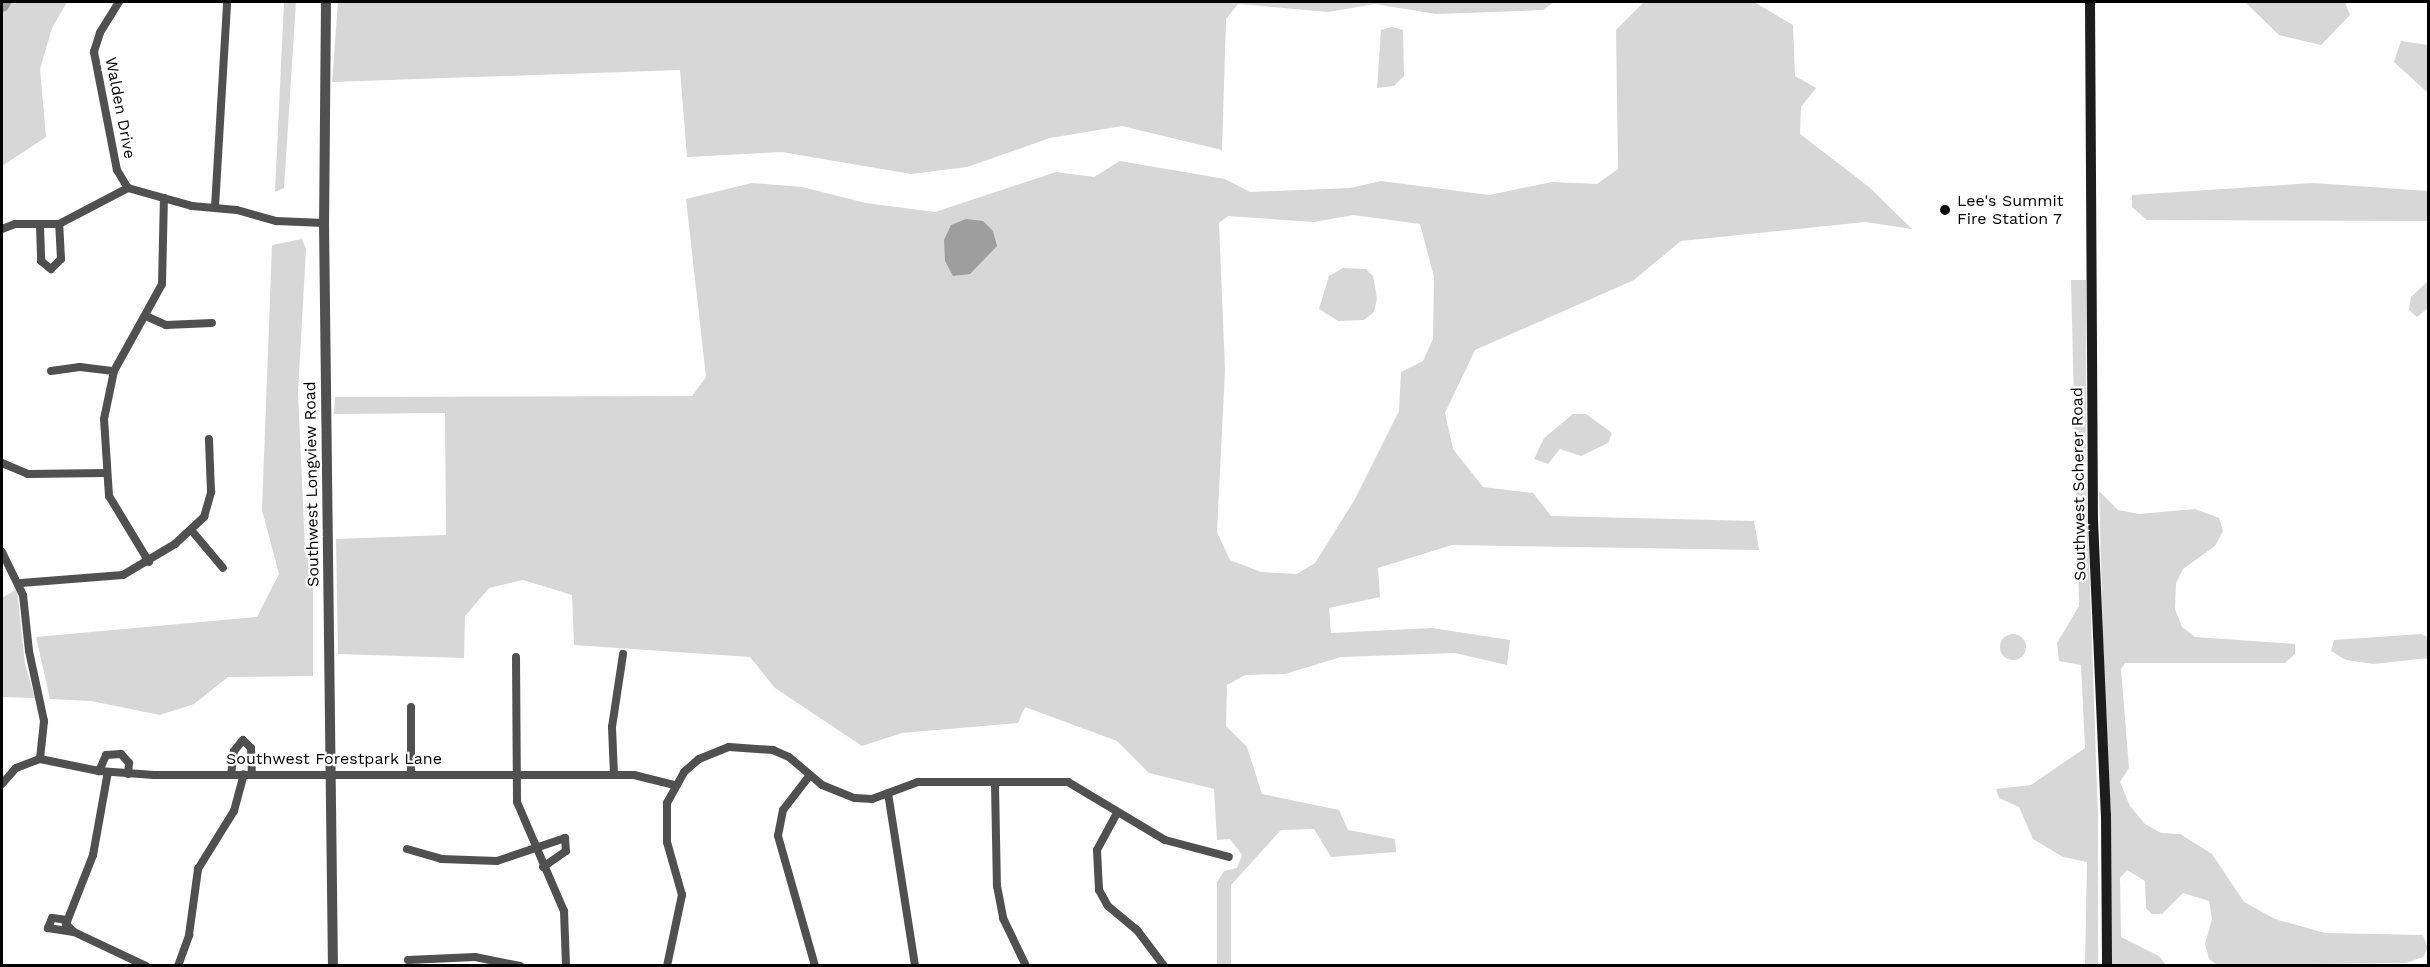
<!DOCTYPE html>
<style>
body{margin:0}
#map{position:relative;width:2430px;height:967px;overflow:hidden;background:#fff;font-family:"Work Sans",sans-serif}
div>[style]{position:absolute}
.green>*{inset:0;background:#d7d7d7}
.round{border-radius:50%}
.water>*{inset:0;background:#9e9e9e}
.river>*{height:14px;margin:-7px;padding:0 7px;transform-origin:7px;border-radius:7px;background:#9e9e9e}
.minor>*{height:8px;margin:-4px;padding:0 4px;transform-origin:4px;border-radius:4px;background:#505050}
.tertiary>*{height:10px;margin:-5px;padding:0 5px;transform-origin:5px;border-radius:5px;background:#505050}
.secondary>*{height:10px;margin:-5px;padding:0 5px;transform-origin:5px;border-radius:5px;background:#1d1d1d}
.dots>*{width:16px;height:16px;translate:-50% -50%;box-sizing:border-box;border:3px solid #fff;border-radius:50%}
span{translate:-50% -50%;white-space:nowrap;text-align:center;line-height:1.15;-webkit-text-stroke:4.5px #fff;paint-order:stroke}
.street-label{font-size:16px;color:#000}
.poi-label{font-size:16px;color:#000}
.left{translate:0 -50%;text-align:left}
.frame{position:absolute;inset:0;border:3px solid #000;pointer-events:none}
</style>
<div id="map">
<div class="green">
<i style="clip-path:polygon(9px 2px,67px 2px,52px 28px,40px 69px,46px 137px,2px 166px,2px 11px)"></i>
<i style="clip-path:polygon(284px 2px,296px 2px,284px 188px,275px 192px)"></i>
<i style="clip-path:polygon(338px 2px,1554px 2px,1543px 10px,1436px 14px,1375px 4px,1328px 12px,1238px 4px,1226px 19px,1222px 150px,1122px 126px,1050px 138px,967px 167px,911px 174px,782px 152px,687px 157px,680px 70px,332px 82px)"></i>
<i style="clip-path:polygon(evenodd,1644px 2px,1754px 2px,1793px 25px,1795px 76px,1816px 88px,1801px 107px,1800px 134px,1869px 187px,1912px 229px,1865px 222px,1681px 241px,1634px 280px,1475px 350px,1445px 413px,1453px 449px,1483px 487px,1533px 493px,1551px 516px,1754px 521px,1759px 550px,1452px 545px,1378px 568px,1380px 597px,1329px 608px,1331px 633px,1432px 628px,1510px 640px,1507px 665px,1455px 653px,1341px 657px,1285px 674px,1245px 675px,1227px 685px,1226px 726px,1247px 747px,1262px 794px,1339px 810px,1348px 830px,1395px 839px,1396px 852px,1331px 857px,1314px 829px,1281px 830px,1231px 885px,1231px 965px,1217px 965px,1217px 882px,1224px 871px,1237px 868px,1242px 855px,1230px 839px,1217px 840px,1214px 789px,1149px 773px,1117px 741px,1025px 707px,1018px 723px,902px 733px,862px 746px,775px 688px,750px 657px,574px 645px,572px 595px,523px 580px,489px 588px,465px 616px,464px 658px,338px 654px,336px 539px,446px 535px,445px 413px,334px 414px,335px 397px,692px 396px,706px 377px,686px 199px,752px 183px,802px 187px,866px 203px,935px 212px,1056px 172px,1094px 177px,1120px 161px,1225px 179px,1250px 192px,1350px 188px,1381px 181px,1489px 195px,1552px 182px,1597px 184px,1618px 169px,1616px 30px,1644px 2px,1353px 215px,1420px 224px,1434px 277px,1433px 339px,1423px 361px,1401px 372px,1399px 411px,1355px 499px,1315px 563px,1297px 574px,1261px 572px,1230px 560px,1217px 532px,1225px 370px,1219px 223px,1228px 216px,1314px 222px,1353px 215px)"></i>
<i style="clip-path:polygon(2245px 2px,2345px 2px,2350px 15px,2321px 45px,2279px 35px)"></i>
<i style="clip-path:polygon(1392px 27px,1403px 30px,1404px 76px,1394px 86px,1377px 88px,1381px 30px)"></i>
<i style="clip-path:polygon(2401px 41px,2428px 45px,2428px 93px,2394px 62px)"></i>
<i style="clip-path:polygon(2313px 183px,2428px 191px,2428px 221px,2147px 220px,2132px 207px,2132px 195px)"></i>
<i style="clip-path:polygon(302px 239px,306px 249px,298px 392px,305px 549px,313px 555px,313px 676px,228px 677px,194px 704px,160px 715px,91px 701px,50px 699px,36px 637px,257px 617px,279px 574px,262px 510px,272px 245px)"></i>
<i style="clip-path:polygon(1343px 268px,1366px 269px,1373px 276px,1377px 298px,1374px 312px,1364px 320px,1338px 321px,1319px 309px,1329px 276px)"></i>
<i style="clip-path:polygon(2071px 280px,2086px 280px,2086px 473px,2098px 816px,2098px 966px,2085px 965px,2087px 862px,2063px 857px,2033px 839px,2019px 807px,1999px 798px,1996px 789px,2031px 785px,2085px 748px,2081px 665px,2059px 661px,2057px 643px,2079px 606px)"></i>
<i style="clip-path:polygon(2428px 281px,2428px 308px,2417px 317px,2409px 310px,2411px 297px)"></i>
<i style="clip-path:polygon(1573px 414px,1586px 414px,1612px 433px,1608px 443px,1581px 456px,1560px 449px,1548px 464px,1534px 459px,1544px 438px)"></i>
<i style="clip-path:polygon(2099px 491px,2118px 510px,2139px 514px,2195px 509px,2219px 518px,2223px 531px,2215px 546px,2183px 569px,2176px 583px,2175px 609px,2182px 627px,2195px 637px,2295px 644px,2295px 654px,2285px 663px,2125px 663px,2121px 669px,2129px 768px,2120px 782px,2130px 806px,2145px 824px,2161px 833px,2180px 834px,2212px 854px,2244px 902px,2275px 919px,2325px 933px,2423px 935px,2428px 948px,2423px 957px,2406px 963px,2217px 965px,2209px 959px,2205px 944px,2212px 919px,2209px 901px,2183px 893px,2162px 914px,2152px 914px,2146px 908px,2145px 881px,2127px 870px,2120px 878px,2121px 937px,2159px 956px,2166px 965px,2112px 965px)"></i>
<i style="clip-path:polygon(17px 589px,25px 664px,35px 698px,2px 697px,2px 598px)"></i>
<i class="round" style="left:2000px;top:634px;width:26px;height:26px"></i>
<i style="clip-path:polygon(2421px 634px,2428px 637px,2428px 658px,2374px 664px,2346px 660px,2331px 651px,2334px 640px)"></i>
</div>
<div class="water">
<i style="clip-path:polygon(966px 219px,983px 221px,993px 231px,997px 246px,970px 274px,953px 276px,945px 261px,944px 240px,951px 225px)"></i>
</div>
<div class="river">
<i style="left:2px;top:5px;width:4px;rotate:-56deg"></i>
</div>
<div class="minor">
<i style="left:119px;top:2px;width:36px;rotate:122deg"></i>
<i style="left:100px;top:33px;width:20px;rotate:108deg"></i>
<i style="left:94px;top:52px;width:120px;rotate:79deg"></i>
<i style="left:117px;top:170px;width:21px;rotate:59deg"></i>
<i style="left:215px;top:207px;width:205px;rotate:-86.6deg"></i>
<i style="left:40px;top:226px;width:35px;rotate:88deg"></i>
<i style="left:41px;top:261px;width:13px;rotate:39deg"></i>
<i style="left:51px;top:269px;width:14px;rotate:-45deg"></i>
<i style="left:61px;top:259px;width:35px;rotate:-93deg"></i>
<i style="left:2px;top:229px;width:14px;rotate:-21deg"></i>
<i style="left:15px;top:224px;width:44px"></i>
<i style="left:59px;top:224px;width:78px;rotate:-27.6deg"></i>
<i style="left:128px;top:188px;width:66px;rotate:15.7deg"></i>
<i style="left:192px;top:206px;width:45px;rotate:5.1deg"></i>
<i style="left:237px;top:210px;width:41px;rotate:15.8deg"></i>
<i style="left:276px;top:221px;width:48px;rotate:2.4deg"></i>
<i style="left:148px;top:317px;width:20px;rotate:24deg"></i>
<i style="left:166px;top:325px;width:46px;rotate:-2.5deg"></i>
<i style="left:51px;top:371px;width:29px;rotate:-8deg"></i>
<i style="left:80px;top:367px;width:34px;rotate:7deg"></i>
<i style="left:2px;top:463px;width:28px;rotate:23deg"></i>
<i style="left:28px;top:474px;width:78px;rotate:-0.7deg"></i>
<i style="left:192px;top:531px;width:48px;rotate:50deg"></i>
<i style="left:2px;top:552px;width:48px;rotate:64deg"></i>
<i style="left:23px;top:595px;width:56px;rotate:83.9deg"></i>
<i style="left:29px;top:651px;width:72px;rotate:77.9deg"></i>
<i style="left:44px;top:721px;width:38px;rotate:96deg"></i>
<i style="left:149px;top:562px;width:77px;rotate:-121.2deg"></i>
<i style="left:109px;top:496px;width:77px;rotate:-93.7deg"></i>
<i style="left:104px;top:419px;width:49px;rotate:-78.2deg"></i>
<i style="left:114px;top:371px;width:99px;rotate:-61.1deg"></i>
<i style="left:162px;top:284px;width:86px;rotate:-88.7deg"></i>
<i style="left:21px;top:583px;width:102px;rotate:-4.5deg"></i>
<i style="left:123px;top:575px;width:61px;rotate:-30.8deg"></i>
<i style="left:175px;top:544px;width:40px;rotate:-43deg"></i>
<i style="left:204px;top:517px;width:26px;rotate:-74deg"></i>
<i style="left:211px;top:492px;width:53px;rotate:-92.2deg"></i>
<i style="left:516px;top:657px;width:145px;rotate:89.6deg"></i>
<i style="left:517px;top:802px;width:119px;rotate:66.7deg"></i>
<i style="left:564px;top:911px;width:55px;rotate:87.9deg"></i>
<i style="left:99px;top:771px;width:17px;rotate:-66deg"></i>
<i style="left:106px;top:755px;width:15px;rotate:-4deg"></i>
<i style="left:121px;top:754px;width:12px;rotate:48deg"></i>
<i style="left:129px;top:763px;width:11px;rotate:95deg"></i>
<i style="left:411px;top:774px;width:67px;rotate:-90deg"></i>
<i style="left:231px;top:775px;width:24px;rotate:-83deg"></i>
<i style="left:234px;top:751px;width:14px;rotate:-51deg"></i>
<i style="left:243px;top:740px;width:11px;rotate:45deg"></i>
<i style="left:251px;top:748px;width:26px;rotate:88deg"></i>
<i style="left:614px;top:775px;width:48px;rotate:-92.4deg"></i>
<i style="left:612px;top:727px;width:74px;rotate:-81.4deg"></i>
<i style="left:810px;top:775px;width:44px;rotate:127.6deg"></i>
<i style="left:783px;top:810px;width:26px;rotate:101deg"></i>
<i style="left:778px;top:836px;width:135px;rotate:74.1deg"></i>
<i style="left:2px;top:784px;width:21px;rotate:-49deg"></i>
<i style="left:16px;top:768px;width:26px;rotate:-21deg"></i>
<i style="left:40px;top:759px;width:60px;rotate:11.5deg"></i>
<i style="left:99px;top:771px;width:55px;rotate:4.2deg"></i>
<i style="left:154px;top:775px;width:480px"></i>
<i style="left:634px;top:775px;width:41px;rotate:14deg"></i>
<i style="left:995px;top:785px;width:101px;rotate:88.9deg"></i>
<i style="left:997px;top:886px;width:33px;rotate:79deg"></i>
<i style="left:1003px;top:918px;width:53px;rotate:64.4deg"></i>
<i style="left:888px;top:793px;width:175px;rotate:81.1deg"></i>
<i style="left:1117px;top:813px;width:42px;rotate:118.4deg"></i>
<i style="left:1097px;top:850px;width:40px;rotate:87.1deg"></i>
<i style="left:1099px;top:890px;width:18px;rotate:61deg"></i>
<i style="left:1108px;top:906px;width:38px;rotate:40deg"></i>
<i style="left:1137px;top:930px;width:45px;rotate:53.1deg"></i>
<i style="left:407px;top:849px;width:35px;rotate:16deg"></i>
<i style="left:441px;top:859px;width:56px;rotate:2deg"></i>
<i style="left:497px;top:861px;width:72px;rotate:-18.7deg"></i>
<i style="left:565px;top:838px;width:13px;rotate:86deg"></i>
<i style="left:566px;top:851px;width:28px;rotate:145deg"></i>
<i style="left:67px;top:920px;width:15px;rotate:-172deg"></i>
<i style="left:52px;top:918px;width:11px;rotate:112deg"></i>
<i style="left:48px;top:928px;width:26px;rotate:9deg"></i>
<i style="left:74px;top:932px;width:80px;rotate:25.3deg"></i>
<i style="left:74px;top:932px;width:11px;rotate:-135deg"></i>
<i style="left:66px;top:924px;width:74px;rotate:-68.6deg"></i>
<i style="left:93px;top:855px;width:84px;rotate:-79.8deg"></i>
<i style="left:408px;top:960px;width:67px;rotate:-2.6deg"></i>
<i style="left:475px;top:957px;width:46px;rotate:11.3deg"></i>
<i style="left:178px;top:966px;width:33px;rotate:-70deg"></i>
<i style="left:189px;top:935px;width:67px;rotate:-82.2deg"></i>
<i style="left:198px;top:869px;width:68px;rotate:-58.2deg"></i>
<i style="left:234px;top:811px;width:38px;rotate:-75deg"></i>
<i style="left:667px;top:966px;width:73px;rotate:-78.1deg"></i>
<i style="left:682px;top:895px;width:55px;rotate:-105.8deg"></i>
<i style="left:667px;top:842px;width:39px;rotate:-90deg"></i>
<i style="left:667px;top:803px;width:35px;rotate:-61deg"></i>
<i style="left:684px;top:772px;width:20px;rotate:-41deg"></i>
<i style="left:699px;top:759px;width:32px;rotate:-22deg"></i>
<i style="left:729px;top:747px;width:44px;rotate:3.9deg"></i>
<i style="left:773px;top:750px;width:17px;rotate:24deg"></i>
<i style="left:789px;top:757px;width:43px;rotate:40.3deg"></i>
<i style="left:822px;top:785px;width:35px;rotate:22deg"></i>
<i style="left:855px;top:798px;width:17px;rotate:3deg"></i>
<i style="left:872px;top:799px;width:49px;rotate:-20.3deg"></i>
<i style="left:918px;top:782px;width:150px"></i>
<i style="left:1068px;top:782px;width:113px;rotate:30.9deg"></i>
<i style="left:1165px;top:840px;width:66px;rotate:14.9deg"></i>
</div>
<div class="tertiary">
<i style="left:326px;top:2px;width:221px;rotate:90.5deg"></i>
<i style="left:324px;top:223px;width:743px;rotate:89.31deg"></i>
</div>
<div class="secondary">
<i style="left:2090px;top:2px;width:518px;rotate:89.67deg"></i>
<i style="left:2093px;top:520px;width:295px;rotate:87.5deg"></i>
<i style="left:2106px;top:815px;width:151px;rotate:89.6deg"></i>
</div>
<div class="dots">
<i style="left:1945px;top:210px;background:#000"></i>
</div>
<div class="street-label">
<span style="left:120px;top:108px;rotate:79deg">Walden Drive</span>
<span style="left:312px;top:484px;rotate:-91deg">Southwest Longview Road</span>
<span style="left:2079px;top:484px;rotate:-91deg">Southwest Scherer Road</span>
<span style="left:334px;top:759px">Southwest Forestpark Lane</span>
</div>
<div class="poi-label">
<span class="left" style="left:1957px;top:210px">Lee's Summit<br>Fire Station 7</span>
</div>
<div class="frame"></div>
</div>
